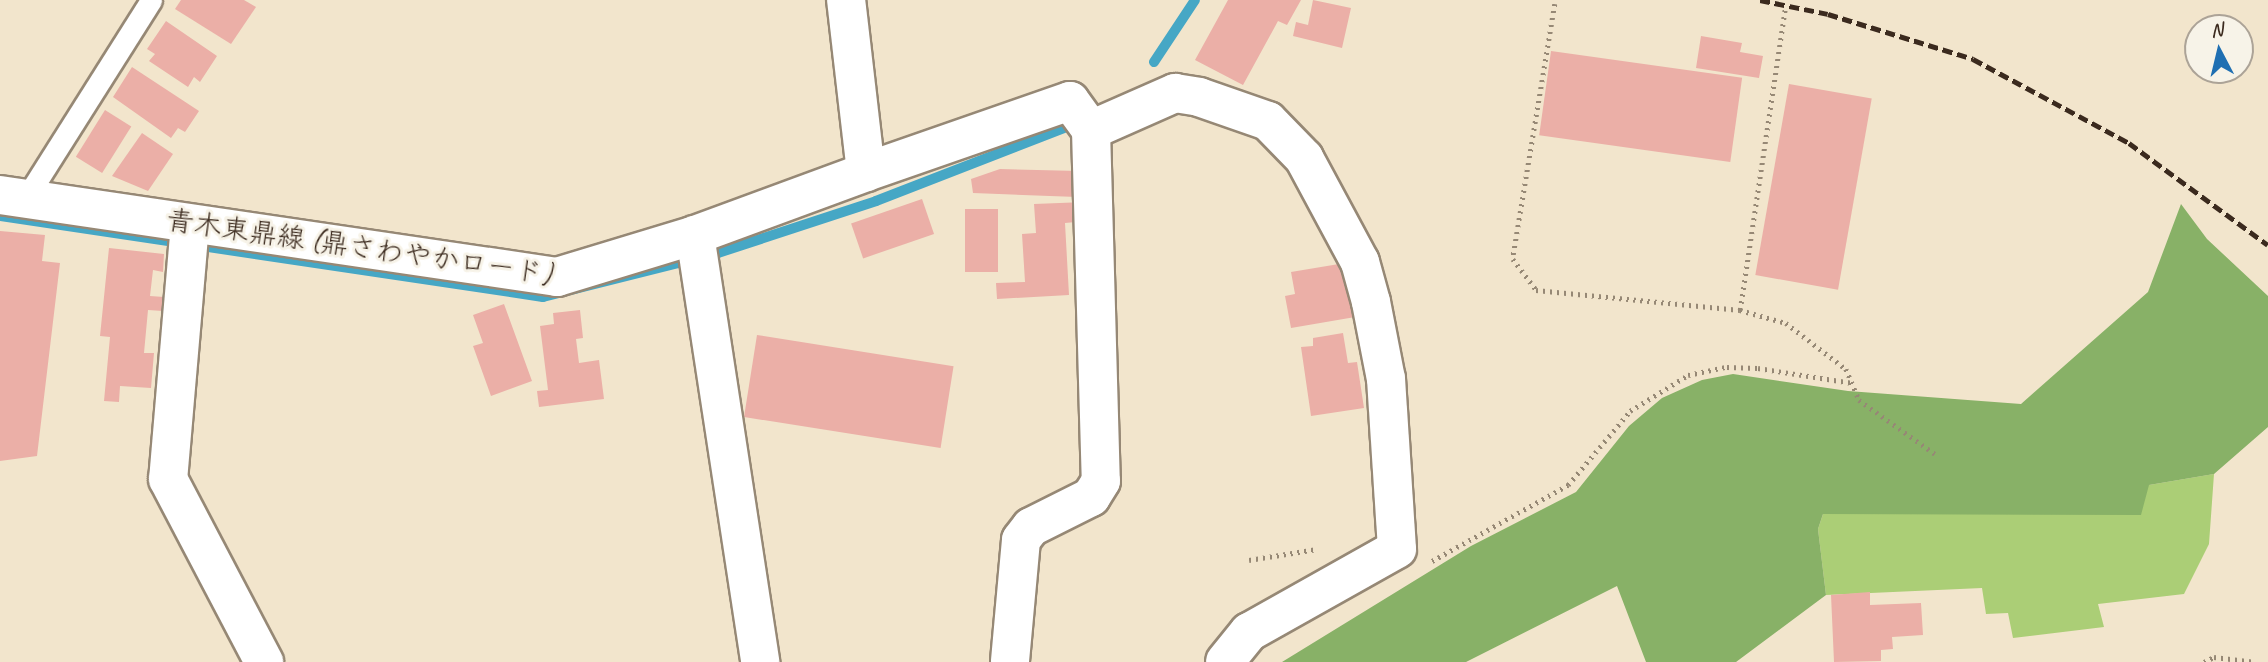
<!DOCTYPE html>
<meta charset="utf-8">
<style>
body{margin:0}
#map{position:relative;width:2268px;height:662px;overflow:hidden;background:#f2e5cc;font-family:Caveat,"Klee One",sans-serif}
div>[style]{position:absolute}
.green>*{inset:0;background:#abce76}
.forest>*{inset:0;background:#88b167}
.stream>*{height:10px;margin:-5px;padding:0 5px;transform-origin:5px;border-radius:5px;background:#46a7c5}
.building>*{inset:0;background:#ebafa7;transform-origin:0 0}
.path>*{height:4.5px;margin-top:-2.25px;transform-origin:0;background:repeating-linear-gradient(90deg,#968875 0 2px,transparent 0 7px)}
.roads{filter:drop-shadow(2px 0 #968875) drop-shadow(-2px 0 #968875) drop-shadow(0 2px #968875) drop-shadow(0 -2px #968875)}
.service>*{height:21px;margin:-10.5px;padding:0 10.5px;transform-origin:10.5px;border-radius:10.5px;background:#fff}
.minor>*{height:38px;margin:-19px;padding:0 19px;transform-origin:19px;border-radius:19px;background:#fff}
.secondary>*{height:38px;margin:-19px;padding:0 19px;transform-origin:19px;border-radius:19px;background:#fff}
.rail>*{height:5px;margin-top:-2.5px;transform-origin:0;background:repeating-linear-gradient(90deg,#3b2a1e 0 10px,transparent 0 15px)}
span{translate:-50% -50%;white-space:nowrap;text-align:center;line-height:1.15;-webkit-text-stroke:6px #f7f3e8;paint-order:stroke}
.street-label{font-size:28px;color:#3b2a1e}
.north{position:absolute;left:2184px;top:14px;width:70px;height:70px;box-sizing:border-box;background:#f7f3e8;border:2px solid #aca397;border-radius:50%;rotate:353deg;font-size:19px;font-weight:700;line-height:28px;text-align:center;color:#3b2a1e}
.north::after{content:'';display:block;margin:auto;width:24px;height:32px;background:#1f6fb2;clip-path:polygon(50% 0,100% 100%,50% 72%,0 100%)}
</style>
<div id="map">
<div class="green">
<i style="clip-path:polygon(2214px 474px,2209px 544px,2184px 594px,2098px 604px,2104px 627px,2013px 638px,2008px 613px,1986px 614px,1982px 588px,1826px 595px,1818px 529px,1823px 514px,2149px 485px)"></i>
</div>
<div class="forest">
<i style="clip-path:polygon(2181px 204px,2207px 239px,2268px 296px,2268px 427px,2214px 474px,2149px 485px,2141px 515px,1823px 514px,1818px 529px,1826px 595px,1736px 662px,1646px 662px,1617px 586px,1466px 662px,1282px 662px,1471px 546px,1576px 492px,1629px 426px,1662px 398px,1702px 380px,1733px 374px,1848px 391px,2021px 404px,2148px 292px)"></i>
</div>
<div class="stream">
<i style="left:1154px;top:62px;width:74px;rotate:-56.5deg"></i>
<i style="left:0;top:216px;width:549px;rotate:8.48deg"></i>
<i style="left:543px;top:297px;width:180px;rotate:-14.1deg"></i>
<i style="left:718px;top:253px;width:166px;rotate:-18.2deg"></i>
<i style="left:876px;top:201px;width:205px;rotate:-21.2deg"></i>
</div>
<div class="building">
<i style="clip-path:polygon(181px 0,244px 0,256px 7px,231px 44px,175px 9px)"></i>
<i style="clip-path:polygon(1228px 0,1301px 0,1287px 25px,1278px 21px,1243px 85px,1195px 60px)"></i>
<i style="clip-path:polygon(1313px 0,1351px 8px,1342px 48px,1293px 36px,1296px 22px,1308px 25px)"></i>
<i style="clip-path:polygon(166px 21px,217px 56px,200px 82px,194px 77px,188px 87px,149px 61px,155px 54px,147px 49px)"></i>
<i style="clip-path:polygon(1701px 36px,1742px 43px,1740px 52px,1763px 56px,1759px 78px,1696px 68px)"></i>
<i style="left:1551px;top:51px;width:193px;height:85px;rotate:8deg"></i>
<i style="clip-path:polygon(132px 67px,199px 111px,185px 132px,178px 128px,171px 138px,113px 97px)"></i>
<i style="left:1789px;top:84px;width:84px;height:194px;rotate:10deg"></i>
<i style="left:105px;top:110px;width:31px;height:55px;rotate:32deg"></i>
<i style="clip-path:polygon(142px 133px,173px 154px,148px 191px,112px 176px)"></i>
<i style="clip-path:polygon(1000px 169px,1079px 171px,1077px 197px,973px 193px,971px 179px)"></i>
<i style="left:922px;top:199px;width:37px;height:75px;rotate:71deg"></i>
<i style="clip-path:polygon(1085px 202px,1087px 221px,1065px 223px,1069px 295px,997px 299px,996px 283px,1025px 282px,1022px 234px,1036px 233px,1034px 204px)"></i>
<i style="left:965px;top:209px;width:33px;height:63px"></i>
<i style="clip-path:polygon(0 231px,45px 235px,42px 261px,60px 263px,37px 456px,0 461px)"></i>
<i style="clip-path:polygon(109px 248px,164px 254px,163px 272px,153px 270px,150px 296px,164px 297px,163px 311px,148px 310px,144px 353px,154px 353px,151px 388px,120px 386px,119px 402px,104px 401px,110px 337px,100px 336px)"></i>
<i style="clip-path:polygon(1345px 263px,1361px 316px,1291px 328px,1285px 296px,1295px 294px,1291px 272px)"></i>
<i style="clip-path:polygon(504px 304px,532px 381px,491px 396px,473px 346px,483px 343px,473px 315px)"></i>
<i style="clip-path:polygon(580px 310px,583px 338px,576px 339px,579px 363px,599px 360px,604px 399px,539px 407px,537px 391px,548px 390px,540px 326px,554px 324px,553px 313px)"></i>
<i style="clip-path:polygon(1343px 333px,1348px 363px,1357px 362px,1364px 408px,1311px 416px,1301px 347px,1313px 346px,1313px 338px)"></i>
<i style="left:757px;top:335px;width:199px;height:83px;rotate:9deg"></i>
<i style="clip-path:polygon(1870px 592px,1870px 605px,1921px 603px,1923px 635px,1892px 637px,1893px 649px,1881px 650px,1881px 661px,1834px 662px,1831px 595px)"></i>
</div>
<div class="path">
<i style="left:1555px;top:4px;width:258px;rotate:99.4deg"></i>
<i style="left:1513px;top:259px;width:39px;rotate:53deg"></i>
<i style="left:1536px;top:290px;width:205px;rotate:5.6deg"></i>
<i style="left:1740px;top:310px;width:48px;rotate:15.8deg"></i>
<i style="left:1786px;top:323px;width:76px;rotate:37.5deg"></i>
<i style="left:1846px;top:369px;width:34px;rotate:67deg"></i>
<i style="left:1859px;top:400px;width:93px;rotate:35.4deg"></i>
<i style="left:1740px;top:310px;width:304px;rotate:-81.5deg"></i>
<i style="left:1249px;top:560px;width:69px;rotate:-9.2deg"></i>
<i style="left:1432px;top:561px;width:156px;rotate:-29.2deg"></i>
<i style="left:1568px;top:485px;width:97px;rotate:-50deg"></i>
<i style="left:1630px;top:411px;width:68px;rotate:-31.8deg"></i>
<i style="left:1688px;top:375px;width:40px;rotate:-12deg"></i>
<i style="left:1727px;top:367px;width:31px;rotate:2deg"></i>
<i style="left:1758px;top:368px;width:96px;rotate:9deg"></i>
<i style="left:2204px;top:662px;width:11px;rotate:-27deg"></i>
<i style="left:2214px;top:657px;width:42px;rotate:6.8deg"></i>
</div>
<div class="roads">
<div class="service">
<i style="left:26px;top:198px;width:234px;rotate:-57.7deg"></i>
</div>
<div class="minor">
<i style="left:1091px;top:130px;width:92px;rotate:-23.8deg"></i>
<i style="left:1175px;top:93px;width:24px;rotate:9deg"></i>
<i style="left:1199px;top:97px;width:73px;rotate:19.2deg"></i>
<i style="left:1268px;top:121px;width:52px;rotate:45.8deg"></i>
<i style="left:1304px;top:158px;width:118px;rotate:61.7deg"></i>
<i style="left:1360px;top:262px;width:41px;rotate:74.6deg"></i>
<i style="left:1371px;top:302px;width:78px;rotate:79deg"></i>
<i style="left:1386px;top:379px;width:170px;rotate:86.3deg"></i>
<i style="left:1397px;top:549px;width:170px;rotate:150.7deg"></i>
<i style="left:1249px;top:632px;width:38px;rotate:129deg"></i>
<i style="left:866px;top:172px;width:216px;rotate:-19.2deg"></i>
<i style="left:1070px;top:101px;width:36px;rotate:54deg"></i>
<i style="left:1091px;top:130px;width:351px;rotate:88.4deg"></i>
<i style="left:1101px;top:481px;width:19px;rotate:122deg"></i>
<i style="left:1091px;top:497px;width:67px;rotate:153.4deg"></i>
<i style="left:1031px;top:527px;width:16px;rotate:128deg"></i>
<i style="left:1021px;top:540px;width:122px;rotate:95.2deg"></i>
<i style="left:190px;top:224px;width:256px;rotate:94.9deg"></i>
<i style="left:168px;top:479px;width:207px;rotate:62.3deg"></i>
<i style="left:695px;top:235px;width:432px;rotate:81.3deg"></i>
</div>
<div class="secondary">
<i style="left:0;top:195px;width:563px;rotate:8.37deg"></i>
<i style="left:557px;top:277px;width:144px;rotate:-16.9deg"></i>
<i style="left:695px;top:235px;width:182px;rotate:-20.2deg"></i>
<i style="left:866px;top:172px;width:173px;rotate:-96.6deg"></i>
</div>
</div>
<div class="rail">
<i style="left:1760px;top:0;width:69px;rotate:11.6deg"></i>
<i style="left:1828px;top:14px;width:152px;rotate:17.2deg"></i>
<i style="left:1973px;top:59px;width:177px;rotate:28.3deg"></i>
<i style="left:2129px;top:143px;width:172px;rotate:36.3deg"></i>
</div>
<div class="street-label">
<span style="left:359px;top:247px;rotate:8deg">青木東鼎線 (鼎さわやかロード)</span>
</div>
<div class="north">N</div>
</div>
